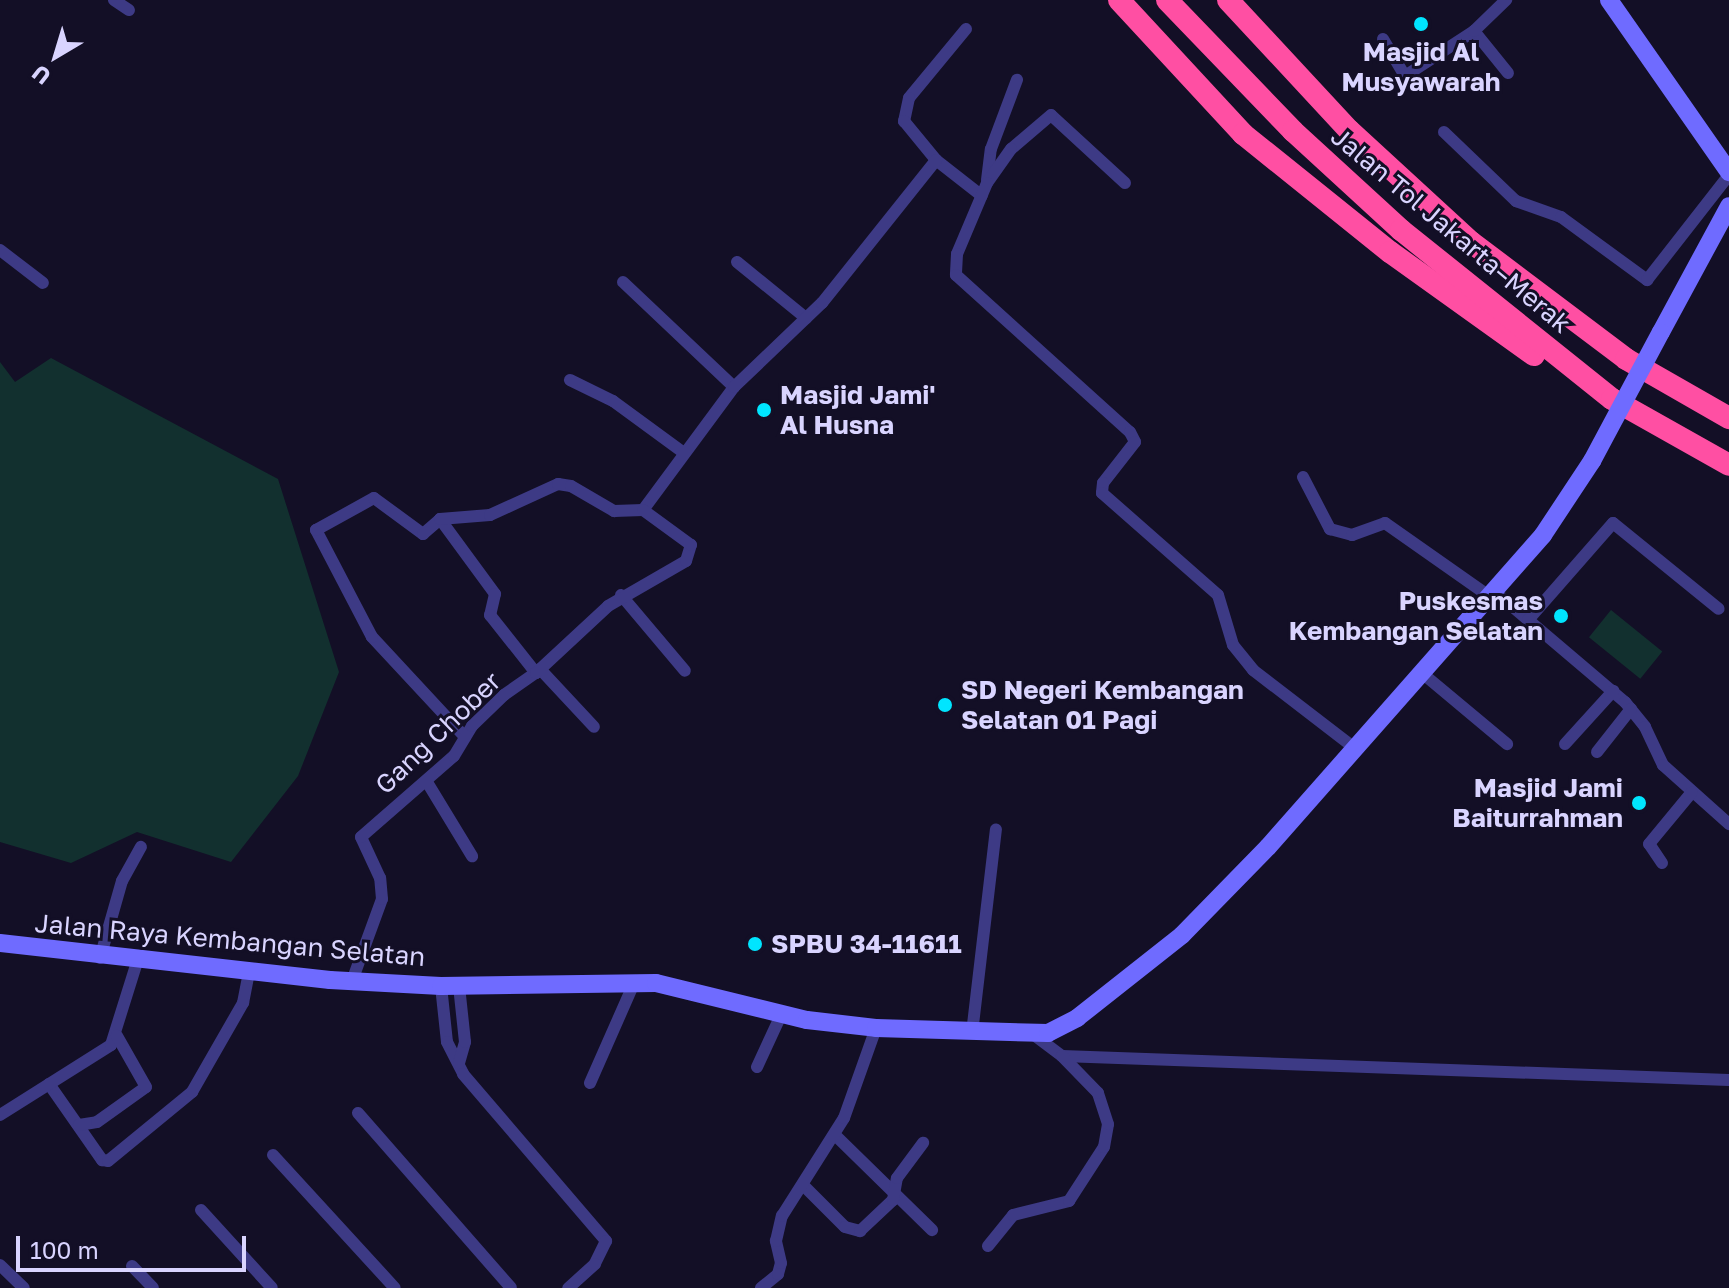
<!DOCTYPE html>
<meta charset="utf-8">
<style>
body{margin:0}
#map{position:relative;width:1729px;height:1288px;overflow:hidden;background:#130f26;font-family:"Golos Text",sans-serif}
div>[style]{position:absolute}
.green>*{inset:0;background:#12302f;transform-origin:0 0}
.minor>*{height:12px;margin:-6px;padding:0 6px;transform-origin:6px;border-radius:6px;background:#3d3a85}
.secondary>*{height:18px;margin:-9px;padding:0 9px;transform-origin:9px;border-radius:9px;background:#6f6bff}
.motorway>*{height:22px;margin:-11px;padding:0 11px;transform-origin:11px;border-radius:11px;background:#ff4fa3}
.secondary-bridge>*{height:18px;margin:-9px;padding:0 9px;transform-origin:9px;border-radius:9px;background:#6f6bff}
.dots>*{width:22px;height:22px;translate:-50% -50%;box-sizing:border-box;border:4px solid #130f26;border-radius:50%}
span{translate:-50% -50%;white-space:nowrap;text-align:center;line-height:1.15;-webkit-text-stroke:6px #130f26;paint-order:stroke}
.poi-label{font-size:26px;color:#d9d4ff;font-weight:700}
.left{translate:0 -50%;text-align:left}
.right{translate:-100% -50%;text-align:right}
.street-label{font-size:26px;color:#d9d4ff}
.north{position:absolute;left:16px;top:16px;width:80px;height:80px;-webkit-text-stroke:6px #130f26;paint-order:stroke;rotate:218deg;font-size:22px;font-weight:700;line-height:32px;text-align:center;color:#d9d4ff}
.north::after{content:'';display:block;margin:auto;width:28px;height:36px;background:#d9d4ff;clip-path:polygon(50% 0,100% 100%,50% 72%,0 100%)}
.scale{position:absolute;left:16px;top:1236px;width:230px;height:36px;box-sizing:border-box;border:4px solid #d9d4ff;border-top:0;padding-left:10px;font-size:24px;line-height:28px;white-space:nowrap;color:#d9d4ff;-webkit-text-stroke:6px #130f26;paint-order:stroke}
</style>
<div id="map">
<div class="green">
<i style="clip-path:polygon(51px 358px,278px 479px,339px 672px,298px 776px,231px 862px,137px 832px,71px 863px,0 842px,0 362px,15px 382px)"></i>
<i style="left:1611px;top:610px;width:66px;height:35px;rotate:39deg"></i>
</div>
<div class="minor">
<i style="left:114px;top:0;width:18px;rotate:34deg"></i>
<i style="left:966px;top:29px;width:89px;rotate:129.6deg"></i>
<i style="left:909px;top:98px;width:24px;rotate:102deg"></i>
<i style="left:904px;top:121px;width:50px;rotate:50.6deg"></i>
<i style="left:936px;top:160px;width:58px;rotate:38deg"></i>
<i style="left:1474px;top:31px;width:54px;rotate:51deg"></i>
<i style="left:1383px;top:39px;width:43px;rotate:59.3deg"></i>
<i style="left:1405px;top:76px;width:82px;rotate:-33.1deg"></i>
<i style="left:1474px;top:31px;width:45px;rotate:-44.1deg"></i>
<i style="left:1444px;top:132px;width:100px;rotate:43.8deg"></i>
<i style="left:1516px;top:201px;width:48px;rotate:19.6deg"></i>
<i style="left:1561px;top:217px;width:107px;rotate:36.2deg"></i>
<i style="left:1647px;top:280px;width:133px;rotate:-52deg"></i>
<i style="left:987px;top:180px;width:31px;rotate:-83deg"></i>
<i style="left:991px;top:149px;width:74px;rotate:-69.4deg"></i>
<i style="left:1125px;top:183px;width:100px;rotate:-137.4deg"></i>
<i style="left:1051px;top:115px;width:52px;rotate:139.6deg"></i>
<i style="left:1011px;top:149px;width:42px;rotate:125.2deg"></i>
<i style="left:987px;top:183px;width:77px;rotate:112.9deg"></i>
<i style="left:957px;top:254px;width:21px;rotate:93deg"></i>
<i style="left:956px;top:275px;width:234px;rotate:42.1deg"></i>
<i style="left:1130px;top:432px;width:11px;rotate:63deg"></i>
<i style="left:1135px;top:442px;width:52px;rotate:128deg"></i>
<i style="left:1103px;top:483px;width:10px;rotate:96deg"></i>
<i style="left:1102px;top:493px;width:154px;rotate:41.3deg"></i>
<i style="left:1218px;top:595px;width:52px;rotate:73.3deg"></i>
<i style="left:1233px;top:645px;width:32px;rotate:51deg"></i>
<i style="left:1253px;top:670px;width:130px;rotate:37.5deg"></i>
<i style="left:0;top:250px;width:54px;rotate:37.5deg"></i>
<i style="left:737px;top:262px;width:89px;rotate:39.1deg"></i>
<i style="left:623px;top:282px;width:153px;rotate:43.4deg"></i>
<i style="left:570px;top:380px;width:48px;rotate:26deg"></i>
<i style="left:613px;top:401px;width:88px;rotate:36.2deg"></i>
<i style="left:1303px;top:477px;width:59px;rotate:62.6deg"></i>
<i style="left:1330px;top:529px;width:23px;rotate:15deg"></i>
<i style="left:1352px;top:535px;width:35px;rotate:-20deg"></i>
<i style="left:1385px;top:523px;width:127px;rotate:35.1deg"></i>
<i style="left:643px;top:510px;width:153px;rotate:-53.5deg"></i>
<i style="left:734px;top:387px;width:122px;rotate:-43.7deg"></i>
<i style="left:822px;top:303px;width:183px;rotate:-51.4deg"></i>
<i style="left:440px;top:519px;width:93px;rotate:53.7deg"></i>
<i style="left:495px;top:594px;width:22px;rotate:103deg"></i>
<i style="left:490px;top:615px;width:74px;rotate:51.6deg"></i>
<i style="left:1494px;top:591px;width:172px;rotate:40.3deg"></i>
<i style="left:1625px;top:702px;width:32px;rotate:51deg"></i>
<i style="left:1645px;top:727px;width:42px;rotate:64.7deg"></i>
<i style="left:1663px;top:765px;width:89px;rotate:41.8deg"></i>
<i style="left:621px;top:595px;width:99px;rotate:49.9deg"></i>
<i style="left:1528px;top:620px;width:129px;rotate:-48.8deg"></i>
<i style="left:1613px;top:523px;width:136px;rotate:39.1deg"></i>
<i style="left:540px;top:669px;width:79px;rotate:47deg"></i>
<i style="left:1422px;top:673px;width:111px;rotate:39.9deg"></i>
<i style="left:465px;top:737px;width:137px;rotate:-132.9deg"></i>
<i style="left:372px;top:637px;width:121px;rotate:-117.6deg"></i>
<i style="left:316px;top:530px;width:66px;rotate:-28.9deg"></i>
<i style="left:374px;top:498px;width:61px;rotate:36.3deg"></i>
<i style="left:423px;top:534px;width:23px;rotate:-41deg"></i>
<i style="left:440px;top:519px;width:50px;rotate:-4.6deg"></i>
<i style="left:490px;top:515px;width:75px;rotate:-24.5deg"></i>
<i style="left:558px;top:484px;width:13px;rotate:9deg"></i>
<i style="left:571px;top:486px;width:50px;rotate:30.2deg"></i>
<i style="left:614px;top:511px;width:29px;rotate:-2deg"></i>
<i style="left:1565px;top:744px;width:72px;rotate:-47.8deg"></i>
<i style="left:1597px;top:752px;width:55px;rotate:-51.7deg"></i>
<i style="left:427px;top:782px;width:87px;rotate:58.7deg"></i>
<i style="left:1662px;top:863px;width:23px;rotate:-124deg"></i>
<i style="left:1649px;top:844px;width:67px;rotate:-50.4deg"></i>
<i style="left:100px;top:958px;width:80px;rotate:-74.1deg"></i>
<i style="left:122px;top:881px;width:39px;rotate:-61deg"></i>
<i style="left:352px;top:981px;width:87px;rotate:-69.9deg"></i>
<i style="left:382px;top:899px;width:21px;rotate:-95deg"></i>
<i style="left:380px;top:878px;width:45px;rotate:-114.9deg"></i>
<i style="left:361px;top:837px;width:123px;rotate:-41.1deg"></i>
<i style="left:454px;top:756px;width:35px;rotate:-59deg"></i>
<i style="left:472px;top:726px;width:45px;rotate:-44.1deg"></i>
<i style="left:504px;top:695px;width:39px;rotate:-35deg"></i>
<i style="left:536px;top:673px;width:98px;rotate:-42.9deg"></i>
<i style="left:608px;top:606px;width:90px;rotate:-30deg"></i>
<i style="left:686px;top:561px;width:17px;rotate:-73deg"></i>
<i style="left:691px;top:545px;width:59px;rotate:-143.9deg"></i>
<i style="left:441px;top:986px;width:56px;rotate:83.9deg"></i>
<i style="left:447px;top:1042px;width:36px;rotate:63deg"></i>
<i style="left:463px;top:1074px;width:220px;rotate:49.4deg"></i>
<i style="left:606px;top:1241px;width:25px;rotate:116deg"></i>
<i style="left:595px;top:1264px;width:36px;rotate:138deg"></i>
<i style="left:972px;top:1033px;width:205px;rotate:-83.3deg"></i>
<i style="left:1034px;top:1035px;width:35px;rotate:37deg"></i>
<i style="left:1062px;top:1056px;width:667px;rotate:2.06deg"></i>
<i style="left:459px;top:1063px;width:22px;rotate:-74deg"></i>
<i style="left:465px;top:1042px;width:56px;rotate:-96.1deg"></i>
<i style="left:757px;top:1067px;width:57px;rotate:-65.2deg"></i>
<i style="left:590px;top:1083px;width:111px;rotate:-66.2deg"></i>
<i style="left:49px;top:1084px;width:93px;rotate:55.1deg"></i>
<i style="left:102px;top:1160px;width:6px;rotate:9deg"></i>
<i style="left:108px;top:1161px;width:109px;rotate:-39.4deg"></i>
<i style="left:192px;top:1092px;width:103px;rotate:-60.2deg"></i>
<i style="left:243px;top:1003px;width:31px;rotate:-79deg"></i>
<i style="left:358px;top:1113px;width:232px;rotate:48.8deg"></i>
<i style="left:0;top:1115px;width:131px;rotate:-32.2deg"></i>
<i style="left:111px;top:1045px;width:87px;rotate:-72.6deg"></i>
<i style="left:79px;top:1125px;width:18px;rotate:-9deg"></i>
<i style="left:97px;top:1122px;width:60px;rotate:-35.5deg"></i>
<i style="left:146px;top:1087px;width:59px;rotate:-119.6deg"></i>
<i style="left:835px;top:1135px;width:136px;rotate:44.4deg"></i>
<i style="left:273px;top:1155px;width:180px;rotate:47.5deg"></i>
<i style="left:803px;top:1185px;width:59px;rotate:45deg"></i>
<i style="left:845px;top:1227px;width:16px;rotate:15deg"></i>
<i style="left:860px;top:1231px;width:45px;rotate:-43.2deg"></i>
<i style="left:893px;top:1200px;width:22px;rotate:-80deg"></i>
<i style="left:897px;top:1178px;width:44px;rotate:-53.4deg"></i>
<i style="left:201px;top:1210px;width:105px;rotate:47.7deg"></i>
<i style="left:988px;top:1246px;width:40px;rotate:-51deg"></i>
<i style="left:1013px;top:1215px;width:58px;rotate:-14deg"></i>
<i style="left:1069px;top:1201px;width:64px;rotate:-57.1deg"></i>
<i style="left:1104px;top:1147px;width:23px;rotate:-80deg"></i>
<i style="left:1108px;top:1124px;width:33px;rotate:-108deg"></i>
<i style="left:1098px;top:1093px;width:52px;rotate:-134.2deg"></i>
<i style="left:0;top:1265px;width:33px;rotate:44deg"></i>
<i style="left:132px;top:1266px;width:30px;rotate:46deg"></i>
<i style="left:761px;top:1288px;width:22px;rotate:-39deg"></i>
<i style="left:778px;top:1274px;width:11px;rotate:-75deg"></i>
<i style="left:781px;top:1263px;width:23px;rotate:-103deg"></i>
<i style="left:776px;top:1241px;width:26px;rotate:-77deg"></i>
<i style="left:782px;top:1216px;width:116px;rotate:-57.7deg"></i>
<i style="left:844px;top:1118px;width:96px;rotate:-70.4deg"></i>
</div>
<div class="secondary">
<i style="left:1609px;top:0;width:210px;rotate:55.1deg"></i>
<i style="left:1661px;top:332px;width:143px;rotate:-61.6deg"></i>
<i style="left:0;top:943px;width:332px;rotate:6.4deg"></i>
<i style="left:330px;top:980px;width:111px;rotate:3.1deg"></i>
<i style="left:441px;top:986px;width:215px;rotate:-0.8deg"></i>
<i style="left:656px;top:983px;width:155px;rotate:13.8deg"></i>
<i style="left:807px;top:1020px;width:69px;rotate:6.6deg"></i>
<i style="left:876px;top:1028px;width:172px;rotate:1.7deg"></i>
<i style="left:1048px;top:1033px;width:33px;rotate:-27deg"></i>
<i style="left:1077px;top:1018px;width:134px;rotate:-38.3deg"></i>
<i style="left:1182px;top:935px;width:123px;rotate:-45.7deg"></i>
<i style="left:1268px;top:847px;width:416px;rotate:-48.6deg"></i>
<i style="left:1543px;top:535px;width:89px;rotate:-56.5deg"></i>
</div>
<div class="motorway">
<i style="left:1119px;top:0;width:183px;rotate:47.2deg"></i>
<i style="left:1243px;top:134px;width:189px;rotate:38.8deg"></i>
<i style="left:1390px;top:252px;width:177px;rotate:35.6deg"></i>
<i style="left:1167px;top:0;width:182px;rotate:46.1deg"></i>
<i style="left:1293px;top:131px;width:147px;rotate:42.5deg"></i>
<i style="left:1401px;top:230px;width:270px;rotate:38.7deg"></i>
<i style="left:1612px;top:399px;width:134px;rotate:29.4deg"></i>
<i style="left:1228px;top:0;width:178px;rotate:47.1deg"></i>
<i style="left:1349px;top:130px;width:166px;rotate:42.6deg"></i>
<i style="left:1471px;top:242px;width:194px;rotate:37deg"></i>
<i style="left:1626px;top:359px;width:119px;rotate:29.8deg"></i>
</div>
<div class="secondary-bridge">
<i style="left:1592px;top:461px;width:146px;rotate:-61.9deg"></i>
</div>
<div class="dots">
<i style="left:1421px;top:24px;background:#00e5ff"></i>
<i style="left:764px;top:410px;background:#00e5ff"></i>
<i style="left:1561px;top:616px;background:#00e5ff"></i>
<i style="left:945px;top:705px;background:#00e5ff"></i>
<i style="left:1639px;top:803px;background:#00e5ff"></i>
<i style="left:755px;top:944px;background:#00e5ff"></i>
</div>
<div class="poi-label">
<span style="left:1421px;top:67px">Masjid Al<br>Musyawarah</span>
<span class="left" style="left:780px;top:410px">Masjid Jami'<br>Al Husna</span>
<span class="right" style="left:1543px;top:616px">Puskesmas<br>Kembangan Selatan</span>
<span class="left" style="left:961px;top:705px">SD Negeri Kembangan<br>Selatan 01 Pagi</span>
<span class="right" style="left:1623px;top:803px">Masjid Jami<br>Baiturrahman</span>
<span class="left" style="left:771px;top:944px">SPBU 34-11611</span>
</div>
<div class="street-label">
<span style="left:1451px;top:230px;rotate:40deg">Jalan Tol Jakarta–Merak</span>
<span style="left:438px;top:733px;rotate:-44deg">Gang Chober</span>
<span style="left:230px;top:940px;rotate:5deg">Jalan Raya Kembangan Selatan</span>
</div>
<div class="north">U</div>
<div class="scale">100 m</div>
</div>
